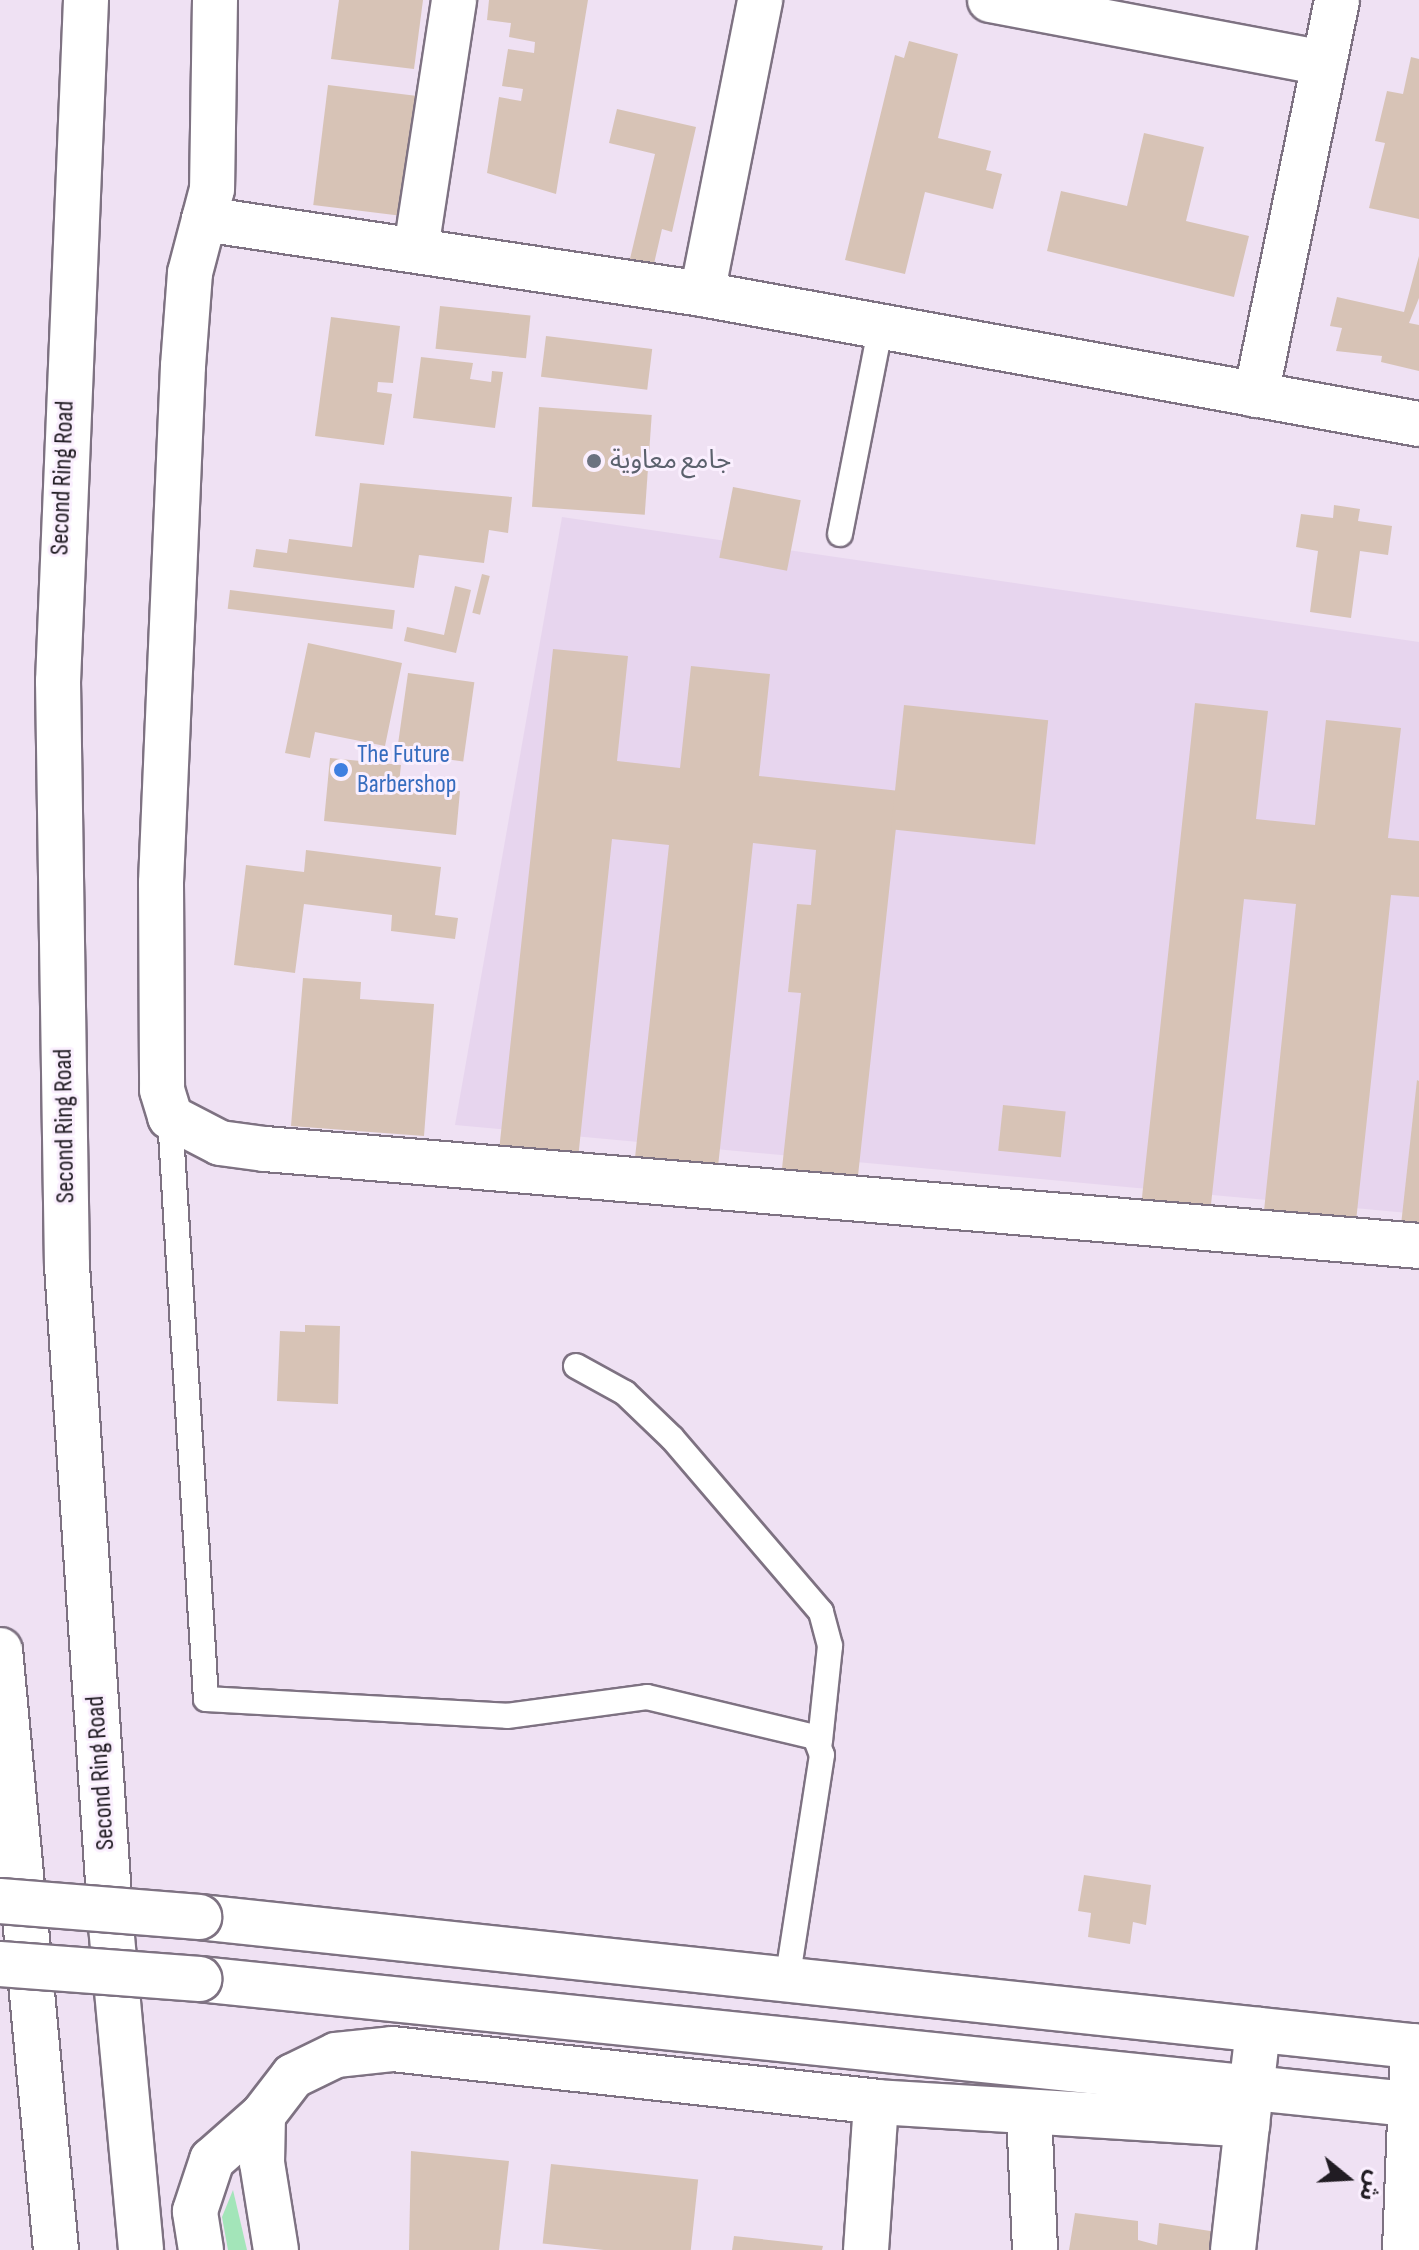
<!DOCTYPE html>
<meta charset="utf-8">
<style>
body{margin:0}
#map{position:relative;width:1419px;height:2250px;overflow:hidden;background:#efe1f3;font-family:"Sofia Sans Condensed","Noto Sans Arabic",sans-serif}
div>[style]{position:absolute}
.built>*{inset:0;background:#e7d5ee}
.green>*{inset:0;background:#a3e5b9}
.building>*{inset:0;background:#d7c3b6;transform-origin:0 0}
.roads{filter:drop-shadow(2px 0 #7e7282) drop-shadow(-2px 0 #7e7282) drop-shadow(0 2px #7e7282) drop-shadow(0 -2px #7e7282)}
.service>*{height:24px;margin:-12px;padding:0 12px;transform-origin:12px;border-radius:12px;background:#fff}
.minor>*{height:44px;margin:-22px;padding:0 22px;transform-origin:22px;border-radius:22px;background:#fff}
.primary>*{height:44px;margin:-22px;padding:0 22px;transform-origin:22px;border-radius:22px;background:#fff}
.trunk>*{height:44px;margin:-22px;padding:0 22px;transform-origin:22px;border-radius:22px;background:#fff}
.bridges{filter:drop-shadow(2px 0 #7e7282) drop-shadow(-2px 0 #7e7282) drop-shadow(0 2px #7e7282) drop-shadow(0 -2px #7e7282)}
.primary-bridge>*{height:44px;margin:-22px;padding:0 22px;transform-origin:22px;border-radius:22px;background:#fff}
.dots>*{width:22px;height:22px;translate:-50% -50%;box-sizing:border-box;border:4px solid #faeffe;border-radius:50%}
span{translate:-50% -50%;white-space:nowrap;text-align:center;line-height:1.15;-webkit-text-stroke:6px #faeffe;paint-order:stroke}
.worship-label{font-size:26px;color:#5b616d}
.left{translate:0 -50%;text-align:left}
.street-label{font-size:26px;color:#211c23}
.shop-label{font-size:26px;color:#366cbe}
.north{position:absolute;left:1307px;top:2138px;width:80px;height:80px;-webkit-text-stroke:6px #faeffe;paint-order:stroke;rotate:108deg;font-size:22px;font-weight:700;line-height:32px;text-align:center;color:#211c23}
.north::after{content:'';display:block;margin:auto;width:28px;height:36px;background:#211c23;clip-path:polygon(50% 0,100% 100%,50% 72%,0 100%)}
</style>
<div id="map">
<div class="built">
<i style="clip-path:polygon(562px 517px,1419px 642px,1419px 1214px,455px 1125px)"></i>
</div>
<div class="green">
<i style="clip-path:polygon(233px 2190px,247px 2250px,228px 2250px,222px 2217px)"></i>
</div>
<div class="building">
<i style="clip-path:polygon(339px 0,423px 0,414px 69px,331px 59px)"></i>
<i style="clip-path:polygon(489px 0,588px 0,556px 194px,487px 173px,499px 97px,521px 101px,523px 89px,502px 86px,508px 49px,534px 53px,535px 42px,509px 37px,511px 23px,487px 20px)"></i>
<i style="clip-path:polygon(909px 41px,958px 54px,938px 138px,991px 151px,986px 170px,1002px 174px,993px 209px,925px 192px,905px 274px,845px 260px,895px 55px,904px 58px)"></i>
<i style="clip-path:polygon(1411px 57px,1419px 59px,1419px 219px,1369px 208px,1385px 143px,1375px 141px,1387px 91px,1403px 94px)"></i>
<i style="left:328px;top:85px;width:90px;height:121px;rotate:7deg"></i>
<i style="clip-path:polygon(617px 109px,696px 127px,672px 232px,662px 229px,653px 268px,629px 263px,655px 154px,609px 143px)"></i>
<i style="clip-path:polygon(1144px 133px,1204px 147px,1186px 221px,1249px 236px,1234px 297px,1047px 251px,1061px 191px,1127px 206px)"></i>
<i style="clip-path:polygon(1419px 256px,1419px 298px,1409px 323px,1419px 325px,1419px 371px,1381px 362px,1382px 356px,1336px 351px,1342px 328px,1330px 326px,1337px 297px,1404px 312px)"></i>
<i style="left:440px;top:306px;width:91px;height:43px;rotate:6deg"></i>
<i style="clip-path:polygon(331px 317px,400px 326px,393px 383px,378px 382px,377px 392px,392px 394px,384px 445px,315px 436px)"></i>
<i style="left:546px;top:336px;width:107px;height:41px;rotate:7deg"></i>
<i style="clip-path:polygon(421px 357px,473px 363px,470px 379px,491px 382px,492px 371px,503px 372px,495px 428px,413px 418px)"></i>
<i style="left:539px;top:407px;width:113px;height:100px;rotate:4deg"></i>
<i style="clip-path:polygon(360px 483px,512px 497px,508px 533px,489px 530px,484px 563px,419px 555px,414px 588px,253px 567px,256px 549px,287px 553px,289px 539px,352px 547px)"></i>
<i style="left:733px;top:487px;width:69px;height:72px;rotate:11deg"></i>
<i style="clip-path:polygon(1334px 505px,1360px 509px,1358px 521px,1392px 526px,1388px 555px,1360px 551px,1351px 618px,1310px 612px,1318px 551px,1296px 547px,1301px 514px,1333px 518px)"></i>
<i style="left:482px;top:574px;width:8px;height:40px;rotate:14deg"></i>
<i style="clip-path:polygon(455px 586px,471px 590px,456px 653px,404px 641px,407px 627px,444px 635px)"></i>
<i style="left:230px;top:590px;width:166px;height:19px;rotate:7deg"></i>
<i style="clip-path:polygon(308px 643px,402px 663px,385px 746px,315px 732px,310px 758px,285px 753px)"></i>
<i style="clip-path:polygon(553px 649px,628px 656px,617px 761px,680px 768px,691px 666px,770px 674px,759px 776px,900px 791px,856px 1194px,780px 1187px,801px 993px,788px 992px,797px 904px,811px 905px,816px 850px,753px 843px,717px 1176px,634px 1167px,669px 845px,612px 839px,577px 1168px,498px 1160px)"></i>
<i style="left:408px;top:673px;width:67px;height:80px;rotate:8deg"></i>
<i style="clip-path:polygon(1195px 703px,1268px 711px,1256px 819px,1315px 825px,1326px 720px,1401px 728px,1388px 838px,1419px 841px,1419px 897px,1391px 895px,1354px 1240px,1262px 1230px,1296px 904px,1244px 899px,1209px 1223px,1140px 1216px)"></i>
<i style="left:904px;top:705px;width:145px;height:125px;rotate:6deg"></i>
<i style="clip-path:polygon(330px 758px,401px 765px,398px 792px,460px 791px,456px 835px,324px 821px)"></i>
<i style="clip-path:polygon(306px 850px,441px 867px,435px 915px,458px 918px,455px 939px,391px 931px,392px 915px,304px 904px,295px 973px,234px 965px,246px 865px,304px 872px)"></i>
<i style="clip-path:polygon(303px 978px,361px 982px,360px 999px,434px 1004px,424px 1136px,291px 1126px)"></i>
<i style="clip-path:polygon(1417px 1080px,1419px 1081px,1419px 1236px,1400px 1234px)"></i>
<i style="left:1003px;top:1105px;width:63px;height:46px;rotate:6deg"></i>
<i style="clip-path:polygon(305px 1325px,340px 1326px,338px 1404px,277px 1401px,280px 1331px,305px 1332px)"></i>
<i style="clip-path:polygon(1084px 1875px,1151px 1885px,1146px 1925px,1133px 1922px,1130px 1944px,1088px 1937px,1091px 1913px,1078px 1911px)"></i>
<i style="clip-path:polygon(411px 2151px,509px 2161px,499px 2250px,409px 2250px)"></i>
<i style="left:551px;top:2164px;width:148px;height:80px;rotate:6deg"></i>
<i style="clip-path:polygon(1075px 2213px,1138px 2221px,1138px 2240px,1157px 2245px,1159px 2223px,1223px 2233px,1220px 2250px,1069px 2250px)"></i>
<i style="clip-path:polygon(734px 2236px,823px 2246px,822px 2250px,732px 2250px)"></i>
</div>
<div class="roads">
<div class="service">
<i style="left:840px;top:534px;width:213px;rotate:-78.9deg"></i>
<i style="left:170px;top:1117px;width:583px;rotate:86.46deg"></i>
<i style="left:206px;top:1699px;width:301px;rotate:3.2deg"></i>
<i style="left:507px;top:1716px;width:141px;rotate:-7.7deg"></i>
<i style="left:647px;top:1697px;width:173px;rotate:13.4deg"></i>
<i style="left:815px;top:1737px;width:19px;rotate:69deg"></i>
<i style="left:822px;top:1755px;width:230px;rotate:98.8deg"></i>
<i style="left:576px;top:1366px;width:56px;rotate:28.9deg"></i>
<i style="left:625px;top:1393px;width:65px;rotate:43.8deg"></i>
<i style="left:672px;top:1438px;width:229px;rotate:49.4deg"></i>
<i style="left:821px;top:1612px;width:35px;rotate:75deg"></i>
<i style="left:830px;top:1646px;width:96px;rotate:96deg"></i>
</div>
<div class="minor">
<i style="left:215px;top:0;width:189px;rotate:90.9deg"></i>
<i style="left:212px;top:189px;width:87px;rotate:104.7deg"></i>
<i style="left:190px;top:273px;width:93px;rotate:94.3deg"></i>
<i style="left:183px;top:366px;width:517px;rotate:92.44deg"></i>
<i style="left:161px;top:883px;width:207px;rotate:89.7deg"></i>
<i style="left:162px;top:1090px;width:28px;rotate:73deg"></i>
<i style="left:170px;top:1117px;width:56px;rotate:27.5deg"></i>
<i style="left:220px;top:1143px;width:45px;rotate:7.6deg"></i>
<i style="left:265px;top:1149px;width:1158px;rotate:4.8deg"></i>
<i style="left:990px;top:0;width:340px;rotate:10.7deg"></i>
<i style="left:204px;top:219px;width:504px;rotate:8.56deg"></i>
<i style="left:702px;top:294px;width:729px;rotate:10.28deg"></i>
<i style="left:416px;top:249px;width:252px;rotate:-81.3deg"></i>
<i style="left:702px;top:294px;width:300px;rotate:-78.8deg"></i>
<i style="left:1256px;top:395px;width:403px;rotate:-78.4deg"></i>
<i style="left:1029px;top:2112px;width:138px;rotate:87.5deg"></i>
<i style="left:276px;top:2250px;width:88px;rotate:-99.1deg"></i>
<i style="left:262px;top:2163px;width:48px;rotate:-88.8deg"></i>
<i style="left:263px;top:2115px;width:49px;rotate:-52.4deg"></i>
<i style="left:293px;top:2076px;width:48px;rotate:-26deg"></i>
<i style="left:336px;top:2055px;width:56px;rotate:-6.1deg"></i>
<i style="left:392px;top:2049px;width:487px;rotate:6.2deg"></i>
<i style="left:876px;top:2102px;width:372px;rotate:3.5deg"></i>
<i style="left:1247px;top:2125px;width:96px;rotate:-83.4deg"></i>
<i style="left:866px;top:2250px;width:148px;rotate:-86.1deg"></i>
<i style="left:1233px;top:2250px;width:126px;rotate:-83.6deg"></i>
<i style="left:1405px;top:2250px;width:204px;rotate:-87.8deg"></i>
</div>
<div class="primary">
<i style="left:199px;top:1917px;width:1227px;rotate:6.08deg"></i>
<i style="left:199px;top:1979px;width:1226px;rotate:5.9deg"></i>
</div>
<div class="trunk">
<i style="left:86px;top:0;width:682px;rotate:92.35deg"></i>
<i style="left:58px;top:681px;width:585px;rotate:89.12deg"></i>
<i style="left:67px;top:1266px;width:661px;rotate:86.19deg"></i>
<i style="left:111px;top:1926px;width:325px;rotate:84.7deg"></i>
<i style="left:0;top:1650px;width:603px;rotate:84.67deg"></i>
<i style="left:201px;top:2250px;width:39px;rotate:-99deg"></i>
<i style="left:195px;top:2211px;width:54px;rotate:-71.6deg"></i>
<i style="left:212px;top:2160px;width:68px;rotate:-41.4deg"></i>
</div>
</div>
<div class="bridges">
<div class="primary-bridge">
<i style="left:0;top:1901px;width:200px;rotate:4.6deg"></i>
<i style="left:0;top:1964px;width:200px;rotate:4.3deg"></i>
</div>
</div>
<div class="dots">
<i style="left:594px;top:461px;background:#6b7280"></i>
<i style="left:341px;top:770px;background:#3f7fe0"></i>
</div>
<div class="worship-label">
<span class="left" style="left:610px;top:461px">جامع معاوية</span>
</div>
<div class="street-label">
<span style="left:63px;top:478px;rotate:-88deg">Second Ring Road</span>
<span style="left:65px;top:1126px;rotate:-91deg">Second Ring Road</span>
<span style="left:101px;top:1773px;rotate:-94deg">Second Ring Road</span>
</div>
<div class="shop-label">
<span class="left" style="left:357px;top:770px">The Future<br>Barbershop</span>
</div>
<div class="north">ش</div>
</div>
